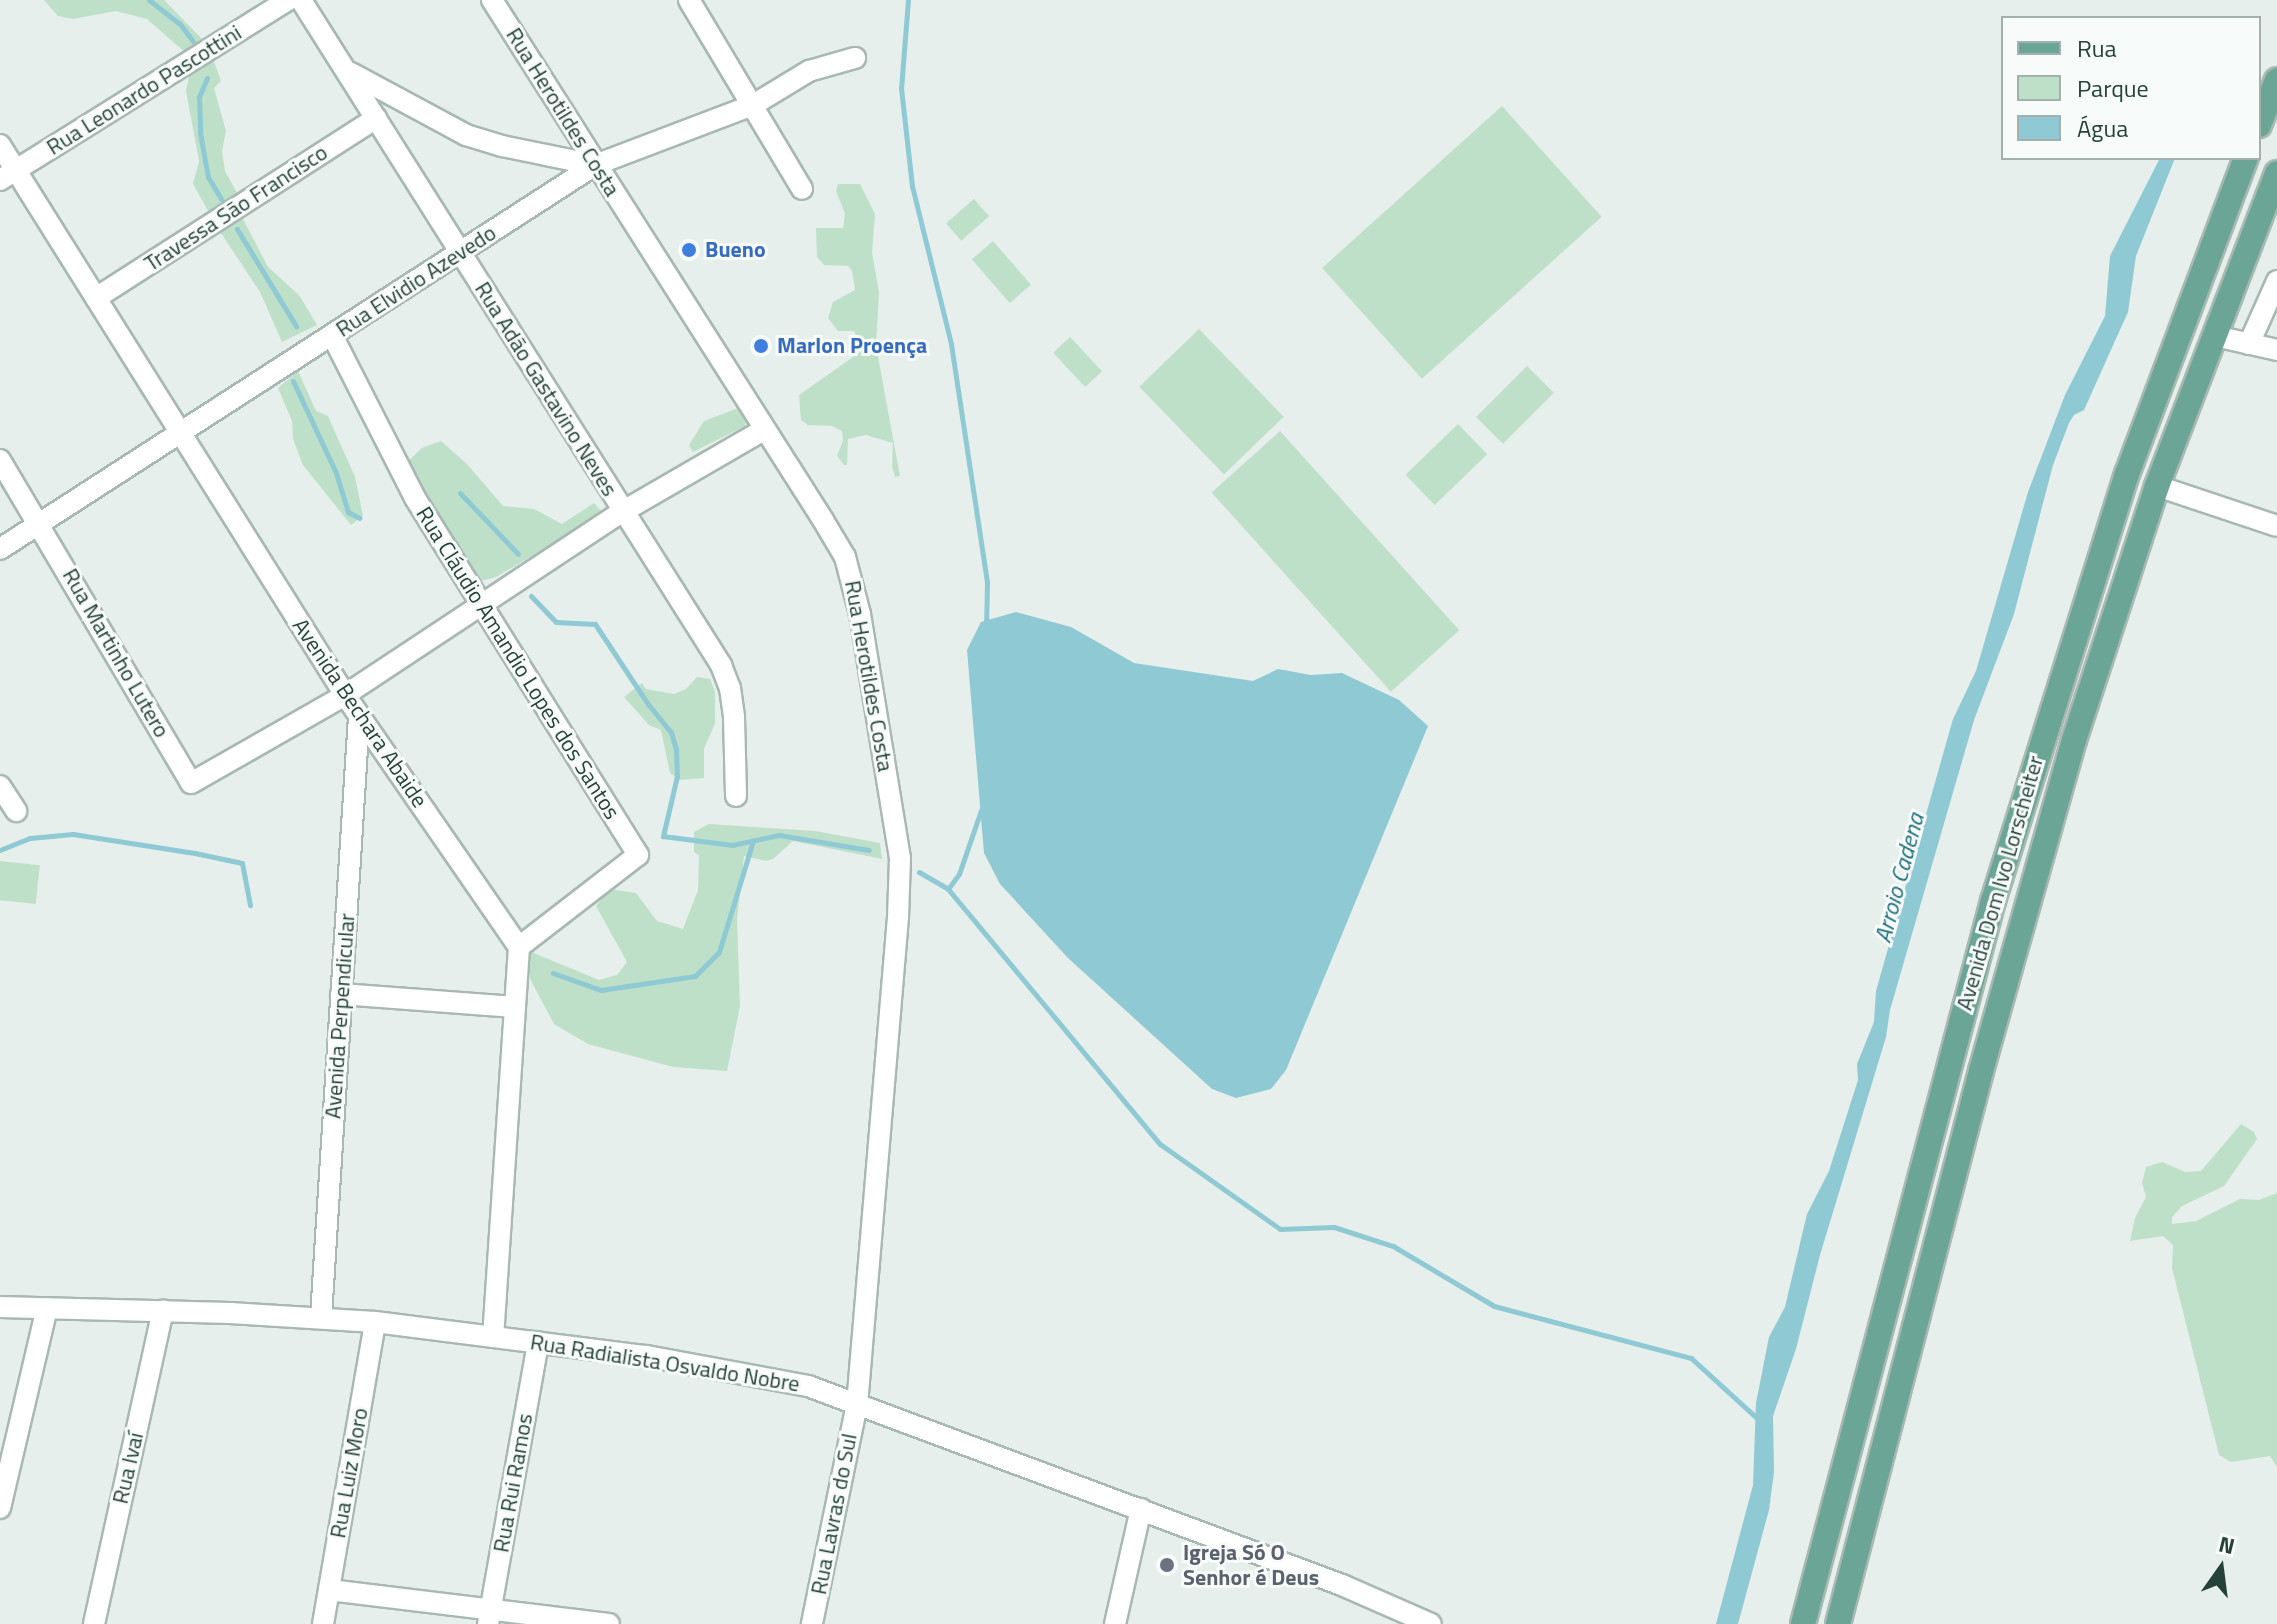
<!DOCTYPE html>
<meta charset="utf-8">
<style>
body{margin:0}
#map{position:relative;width:2277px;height:1624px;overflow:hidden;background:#e6efeb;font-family:"Titillium Web",sans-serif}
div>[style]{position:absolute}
.green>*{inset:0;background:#bfe0c8;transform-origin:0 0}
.water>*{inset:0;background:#8ec9d4}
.stream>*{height:5px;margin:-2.5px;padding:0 2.5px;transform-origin:2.5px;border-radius:2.5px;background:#8ec9d4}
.roads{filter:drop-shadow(2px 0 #a8b8b2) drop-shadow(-2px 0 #a8b8b2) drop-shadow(0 2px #a8b8b2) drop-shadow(0 -2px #a8b8b2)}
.minor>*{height:20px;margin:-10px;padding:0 10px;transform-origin:10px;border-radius:10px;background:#fff}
.major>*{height:24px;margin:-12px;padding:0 12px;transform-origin:12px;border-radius:12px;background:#6aa596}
.dots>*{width:22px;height:22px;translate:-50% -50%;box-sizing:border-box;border:4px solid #f7fbf9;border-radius:50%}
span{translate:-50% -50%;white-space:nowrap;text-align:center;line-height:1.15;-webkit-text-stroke:6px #f7fbf9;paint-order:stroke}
.street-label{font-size:22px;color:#24423a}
.shop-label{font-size:22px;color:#366cbe;font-weight:700}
.left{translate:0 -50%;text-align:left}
.worship-label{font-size:22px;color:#5b616d;font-weight:700}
.water-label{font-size:24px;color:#1c6f80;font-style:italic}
.legend{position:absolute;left:2001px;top:16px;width:260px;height:144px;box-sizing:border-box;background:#f7fbf9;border:2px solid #a3b1ad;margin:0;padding:10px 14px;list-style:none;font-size:24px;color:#24423a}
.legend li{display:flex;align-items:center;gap:16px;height:40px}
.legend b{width:40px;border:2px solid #a3b1ad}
.north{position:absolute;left:2181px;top:1528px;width:80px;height:80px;-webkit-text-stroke:6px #f7fbf9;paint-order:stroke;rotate:14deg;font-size:22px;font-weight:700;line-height:32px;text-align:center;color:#24423a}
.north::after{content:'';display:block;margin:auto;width:28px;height:36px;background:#24423a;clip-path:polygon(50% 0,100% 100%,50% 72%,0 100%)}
</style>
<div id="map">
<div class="green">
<i style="clip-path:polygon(44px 0,164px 0,206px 43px,187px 54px,147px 19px,116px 11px,73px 19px,58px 16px)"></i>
<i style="clip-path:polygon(213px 59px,221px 81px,214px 88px,226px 131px,222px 151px,225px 171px,238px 195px,231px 206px,211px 216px,193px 184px,199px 161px,186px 91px,190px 72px)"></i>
<i style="left:1502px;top:106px;width:149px;height:242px;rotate:48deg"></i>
<i style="clip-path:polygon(838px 184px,860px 184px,875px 214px,872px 253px,879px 292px,876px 346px,900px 476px,895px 477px,892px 466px,893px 443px,866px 435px,848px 439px,847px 465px,844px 465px,837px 456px,843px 441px,842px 431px,832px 426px,808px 425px,801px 420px,799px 395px,863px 350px,854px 331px,838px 331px,828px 318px,833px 302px,855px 290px,852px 271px,848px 266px,824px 265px,817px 257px,816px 228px,843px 228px,845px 214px,836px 191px)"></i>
<i style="left:974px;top:199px;width:23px;height:37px;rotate:49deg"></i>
<i style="clip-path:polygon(242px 217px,268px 267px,299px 295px,317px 325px,282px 342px,260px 292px,219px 230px)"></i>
<i style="left:993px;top:241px;width:58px;height:28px;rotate:49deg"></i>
<i style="left:1199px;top:329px;width:122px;height:83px;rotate:46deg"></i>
<i style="left:1070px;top:337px;width:47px;height:23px;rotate:47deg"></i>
<i style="left:1527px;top:366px;width:38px;height:72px;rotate:45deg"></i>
<i style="clip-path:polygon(298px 371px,316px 411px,328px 416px,355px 477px,363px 516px,351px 525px,303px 465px,293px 439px,292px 421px,278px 388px)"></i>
<i style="clip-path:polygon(738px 408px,747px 418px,745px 426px,693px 452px,689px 445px,704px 421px)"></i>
<i style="left:1458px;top:424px;width:42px;height:73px;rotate:46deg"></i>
<i style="left:1280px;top:431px;width:268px;height:92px;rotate:48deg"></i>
<i style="clip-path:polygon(441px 441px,467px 464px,503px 506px,534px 509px,562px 524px,594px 503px,603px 514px,496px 577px,474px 583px,406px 463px,422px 448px)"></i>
<i style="clip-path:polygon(697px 677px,710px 679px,715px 692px,715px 723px,704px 749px,704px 778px,679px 780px,670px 773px,661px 730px,649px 725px,624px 697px,642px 683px,646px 689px,674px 694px,686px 689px)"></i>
<i style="clip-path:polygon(709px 824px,815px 831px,880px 843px,882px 859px,793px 841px,773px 859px,766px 861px,744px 856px,737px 920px,740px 1006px,727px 1071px,673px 1067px,588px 1044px,554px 1024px,530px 979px,529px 951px,599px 980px,617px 975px,627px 962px,596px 906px,609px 889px,636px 893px,657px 921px,683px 929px,698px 890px,699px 855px,694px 852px,694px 832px)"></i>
<i style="left:0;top:861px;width:40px;height:39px;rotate:6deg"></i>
<i style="clip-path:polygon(2241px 1124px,2254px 1132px,2257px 1139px,2224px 1186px,2182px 1206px,2172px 1217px,2172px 1224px,2196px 1221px,2240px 1199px,2259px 1200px,2277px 1193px,2277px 1467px,2270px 1456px,2231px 1462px,2219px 1455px,2172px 1268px,2173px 1245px,2163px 1236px,2130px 1241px,2135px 1218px,2146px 1197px,2142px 1183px,2146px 1167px,2162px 1162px,2185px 1172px,2201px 1171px)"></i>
</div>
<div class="water">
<i style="clip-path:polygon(2160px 158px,2175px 158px,2136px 256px,2128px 312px,2084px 410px,2074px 415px,2069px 423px,2053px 465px,2014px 614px,1974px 720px,1890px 1010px,1886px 1037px,1820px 1255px,1796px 1349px,1773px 1416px,1774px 1472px,1769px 1510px,1738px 1624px,1716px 1624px,1753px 1485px,1756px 1403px,1769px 1337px,1785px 1307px,1807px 1214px,1829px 1171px,1858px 1080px,1857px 1064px,1874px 1022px,1876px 991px,1953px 719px,1976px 671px,2028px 492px,2065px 395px,2105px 316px,2110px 256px)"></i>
<i style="clip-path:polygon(1016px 612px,1071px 627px,1134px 663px,1253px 681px,1278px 669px,1311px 675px,1342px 673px,1399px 700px,1428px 726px,1286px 1070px,1271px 1089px,1236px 1098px,1212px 1089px,1068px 958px,1000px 884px,984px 853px,967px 650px,981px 622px)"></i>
</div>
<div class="stream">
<i style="left:149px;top:0;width:39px;rotate:38deg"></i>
<i style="left:180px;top:24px;width:21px;rotate:53deg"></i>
<i style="left:908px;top:0;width:88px;rotate:94.5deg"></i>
<i style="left:901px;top:88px;width:99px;rotate:83.6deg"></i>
<i style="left:912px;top:186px;width:163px;rotate:76.1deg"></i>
<i style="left:951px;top:344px;width:241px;rotate:81.4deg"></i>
<i style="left:987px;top:582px;width:46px;rotate:91.2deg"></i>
<i style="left:207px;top:78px;width:21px;rotate:113deg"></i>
<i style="left:199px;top:97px;width:36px;rotate:88deg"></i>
<i style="left:200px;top:133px;width:45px;rotate:79.7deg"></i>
<i style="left:208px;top:177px;width:26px;rotate:59deg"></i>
<i style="left:237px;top:229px;width:114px;rotate:58.7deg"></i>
<i style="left:293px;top:381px;width:102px;rotate:64.9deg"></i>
<i style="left:336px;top:473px;width:41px;rotate:72.9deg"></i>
<i style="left:348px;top:512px;width:13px;rotate:27deg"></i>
<i style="left:460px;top:493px;width:84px;rotate:46.4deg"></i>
<i style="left:531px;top:596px;width:36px;rotate:46deg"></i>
<i style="left:556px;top:622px;width:39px;rotate:3deg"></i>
<i style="left:595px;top:624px;width:96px;rotate:56.5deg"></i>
<i style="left:648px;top:704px;width:36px;rotate:51deg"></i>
<i style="left:671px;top:732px;width:18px;rotate:74deg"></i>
<i style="left:676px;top:749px;width:27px;rotate:88deg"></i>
<i style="left:677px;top:776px;width:62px;rotate:103.1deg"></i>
<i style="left:663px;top:836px;width:70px;rotate:7.4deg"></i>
<i style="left:732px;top:845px;width:48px;rotate:-12deg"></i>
<i style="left:779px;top:835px;width:91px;rotate:9.5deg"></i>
<i style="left:0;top:850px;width:32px;rotate:-22deg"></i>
<i style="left:30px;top:838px;width:43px;rotate:-5.3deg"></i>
<i style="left:73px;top:834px;width:123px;rotate:8.9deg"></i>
<i style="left:195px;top:853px;width:48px;rotate:12deg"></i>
<i style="left:242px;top:863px;width:43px;rotate:79.2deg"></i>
<i style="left:919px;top:872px;width:34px;rotate:30deg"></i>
<i style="left:948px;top:889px;width:332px;rotate:50.3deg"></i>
<i style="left:1160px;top:1144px;width:147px;rotate:35.3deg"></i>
<i style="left:1280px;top:1229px;width:54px;rotate:-2.1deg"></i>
<i style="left:1334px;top:1227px;width:62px;rotate:17.9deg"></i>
<i style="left:1393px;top:1246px;width:117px;rotate:30.7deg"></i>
<i style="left:1494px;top:1306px;width:204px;rotate:14.8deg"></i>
<i style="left:1691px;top:1358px;width:93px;rotate:42.4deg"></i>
<i style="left:948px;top:889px;width:19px;rotate:-54deg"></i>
<i style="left:959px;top:874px;width:68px;rotate:-71deg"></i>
<i style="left:553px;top:973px;width:51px;rotate:19.5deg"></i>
<i style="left:601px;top:990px;width:95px;rotate:-8.5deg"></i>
<i style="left:695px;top:976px;width:34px;rotate:-45deg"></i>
<i style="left:719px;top:952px;width:116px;rotate:-73deg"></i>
</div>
<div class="roads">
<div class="minor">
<i style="left:301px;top:0;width:787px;rotate:57.72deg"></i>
<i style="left:721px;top:665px;width:25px;rotate:69deg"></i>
<i style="left:730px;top:688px;width:30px;rotate:82deg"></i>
<i style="left:734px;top:718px;width:78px;rotate:88.5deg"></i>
<i style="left:492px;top:0;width:616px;rotate:57.52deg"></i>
<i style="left:823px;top:520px;width:43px;rotate:59.3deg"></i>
<i style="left:845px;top:557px;width:59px;rotate:75.3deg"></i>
<i style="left:860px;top:614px;width:247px;rotate:80.7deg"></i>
<i style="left:900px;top:858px;width:59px;rotate:91.9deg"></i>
<i style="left:898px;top:917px;width:489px;rotate:94.8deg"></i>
<i style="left:857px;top:1404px;width:225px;rotate:101.6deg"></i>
<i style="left:689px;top:0;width:220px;rotate:59.1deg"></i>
<i style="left:351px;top:73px;width:131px;rotate:28.3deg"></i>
<i style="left:466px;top:135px;width:38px;rotate:17deg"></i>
<i style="left:502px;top:146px;width:95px;rotate:11.5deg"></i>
<i style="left:0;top:145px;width:649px;rotate:57.9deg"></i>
<i style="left:345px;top:695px;width:306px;rotate:55.4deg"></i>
<i style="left:519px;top:947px;width:390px;rotate:93.8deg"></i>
<i style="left:0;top:180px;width:340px;rotate:-32deg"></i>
<i style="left:96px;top:298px;width:333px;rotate:-32.7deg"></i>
<i style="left:332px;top:335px;width:183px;rotate:63deg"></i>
<i style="left:415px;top:498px;width:421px;rotate:58deg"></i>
<i style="left:638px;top:855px;width:150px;rotate:142.3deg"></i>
<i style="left:2215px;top:336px;width:64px;rotate:12.7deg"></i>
<i style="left:2249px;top:344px;width:69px;rotate:-66deg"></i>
<i style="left:0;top:460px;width:375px;rotate:59.4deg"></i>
<i style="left:191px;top:783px;width:177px;rotate:-29.7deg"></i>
<i style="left:345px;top:695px;width:332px;rotate:-33.5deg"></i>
<i style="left:622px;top:512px;width:165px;rotate:-30.1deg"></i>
<i style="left:2157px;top:486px;width:126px;rotate:18.4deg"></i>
<i style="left:0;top:549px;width:708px;rotate:-32.84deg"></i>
<i style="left:595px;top:165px;width:169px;rotate:-20.8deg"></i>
<i style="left:753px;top:105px;width:66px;rotate:-31.3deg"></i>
<i style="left:809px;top:71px;width:48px;rotate:-15.8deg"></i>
<i style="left:0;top:786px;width:30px;rotate:57deg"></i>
<i style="left:341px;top:994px;width:174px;rotate:4.3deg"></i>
<i style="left:0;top:1307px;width:230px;rotate:1.5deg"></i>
<i style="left:230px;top:1313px;width:145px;rotate:3.6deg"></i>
<i style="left:375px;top:1322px;width:273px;rotate:7.2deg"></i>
<i style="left:646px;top:1356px;width:165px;rotate:10.5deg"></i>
<i style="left:808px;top:1386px;width:570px;rotate:20.44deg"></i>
<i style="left:1342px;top:1585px;width:97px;rotate:23.7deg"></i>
<i style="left:321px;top:1317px;width:602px;rotate:-86.38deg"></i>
<i style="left:0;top:1508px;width:205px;rotate:-76.8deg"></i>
<i style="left:329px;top:1590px;width:282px;rotate:6.9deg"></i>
<i style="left:94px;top:1624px;width:321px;rotate:-77.6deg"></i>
<i style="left:323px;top:1624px;width:306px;rotate:-80.2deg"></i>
<i style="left:488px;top:1624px;width:286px;rotate:-79.9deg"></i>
<i style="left:1115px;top:1624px;width:118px;rotate:-77.3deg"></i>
</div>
<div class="major">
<i style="left:2259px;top:125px;width:48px;rotate:-68.2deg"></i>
<i style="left:1803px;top:1624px;width:748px;rotate:-75.28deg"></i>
<i style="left:1993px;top:901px;width:448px;rotate:-72.6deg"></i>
<i style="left:2127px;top:474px;width:338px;rotate:-69.4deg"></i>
<i style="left:1838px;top:1624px;width:571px;rotate:-75.5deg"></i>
<i style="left:1981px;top:1071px;width:344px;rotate:-74.3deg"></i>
<i style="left:2074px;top:740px;width:267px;rotate:-71.9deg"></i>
<i style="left:2157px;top:486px;width:335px;rotate:-69deg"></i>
</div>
</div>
<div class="dots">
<i style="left:689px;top:250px;background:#3f7fe0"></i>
<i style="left:761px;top:346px;background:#3f7fe0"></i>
<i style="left:1167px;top:1565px;background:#6b7280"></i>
</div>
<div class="street-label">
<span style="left:144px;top:90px;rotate:-32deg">Rua Leonardo Pascottini</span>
<span style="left:563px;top:112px;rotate:58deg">Rua Herotildes Costa</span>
<span style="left:236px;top:208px;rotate:-33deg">Travessa São Francisco</span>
<span style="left:416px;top:281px;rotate:-33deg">Rua Elvidio Azevedo</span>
<span style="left:546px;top:389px;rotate:58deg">Rua Adão Gastavino Neves</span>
<span style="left:116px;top:653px;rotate:60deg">Rua Martinho Lutero</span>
<span style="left:518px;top:663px;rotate:58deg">Rua Cláudio Amandio Lopes dos Santos</span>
<span style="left:869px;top:676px;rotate:80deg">Rua Herotildes Costa</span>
<span style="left:360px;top:713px;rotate:56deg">Avenida Bechara Abaide</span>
<span style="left:2000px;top:883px;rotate:-74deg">Avenida Dom Ivo Lorscheiter</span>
<span style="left:340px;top:1016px;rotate:-86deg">Avenida Perpendicular</span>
<span style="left:665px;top:1363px;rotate:9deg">Rua Radialista Osvaldo Nobre</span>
<span style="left:128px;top:1468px;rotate:-77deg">Rua Ivaí</span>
<span style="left:349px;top:1473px;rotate:-80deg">Rua Luiz Moro</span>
<span style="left:513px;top:1483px;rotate:-80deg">Rua Rui Ramos</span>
<span style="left:834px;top:1514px;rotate:-79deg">Rua Lavras do Sul</span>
</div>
<div class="shop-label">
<span class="left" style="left:705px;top:250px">Bueno</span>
<span class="left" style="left:777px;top:346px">Marlon Proença</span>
</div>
<div class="worship-label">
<span class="left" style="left:1183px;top:1565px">Igreja Só O<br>Senhor é Deus</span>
</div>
<div class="water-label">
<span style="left:1899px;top:878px;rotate:-75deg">Arroio Cadena</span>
</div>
<ul class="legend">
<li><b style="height:10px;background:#6aa596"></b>Rua</li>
<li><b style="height:22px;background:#bfe0c8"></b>Parque</li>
<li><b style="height:22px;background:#8ec9d4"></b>Água</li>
</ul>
<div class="north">N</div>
</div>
